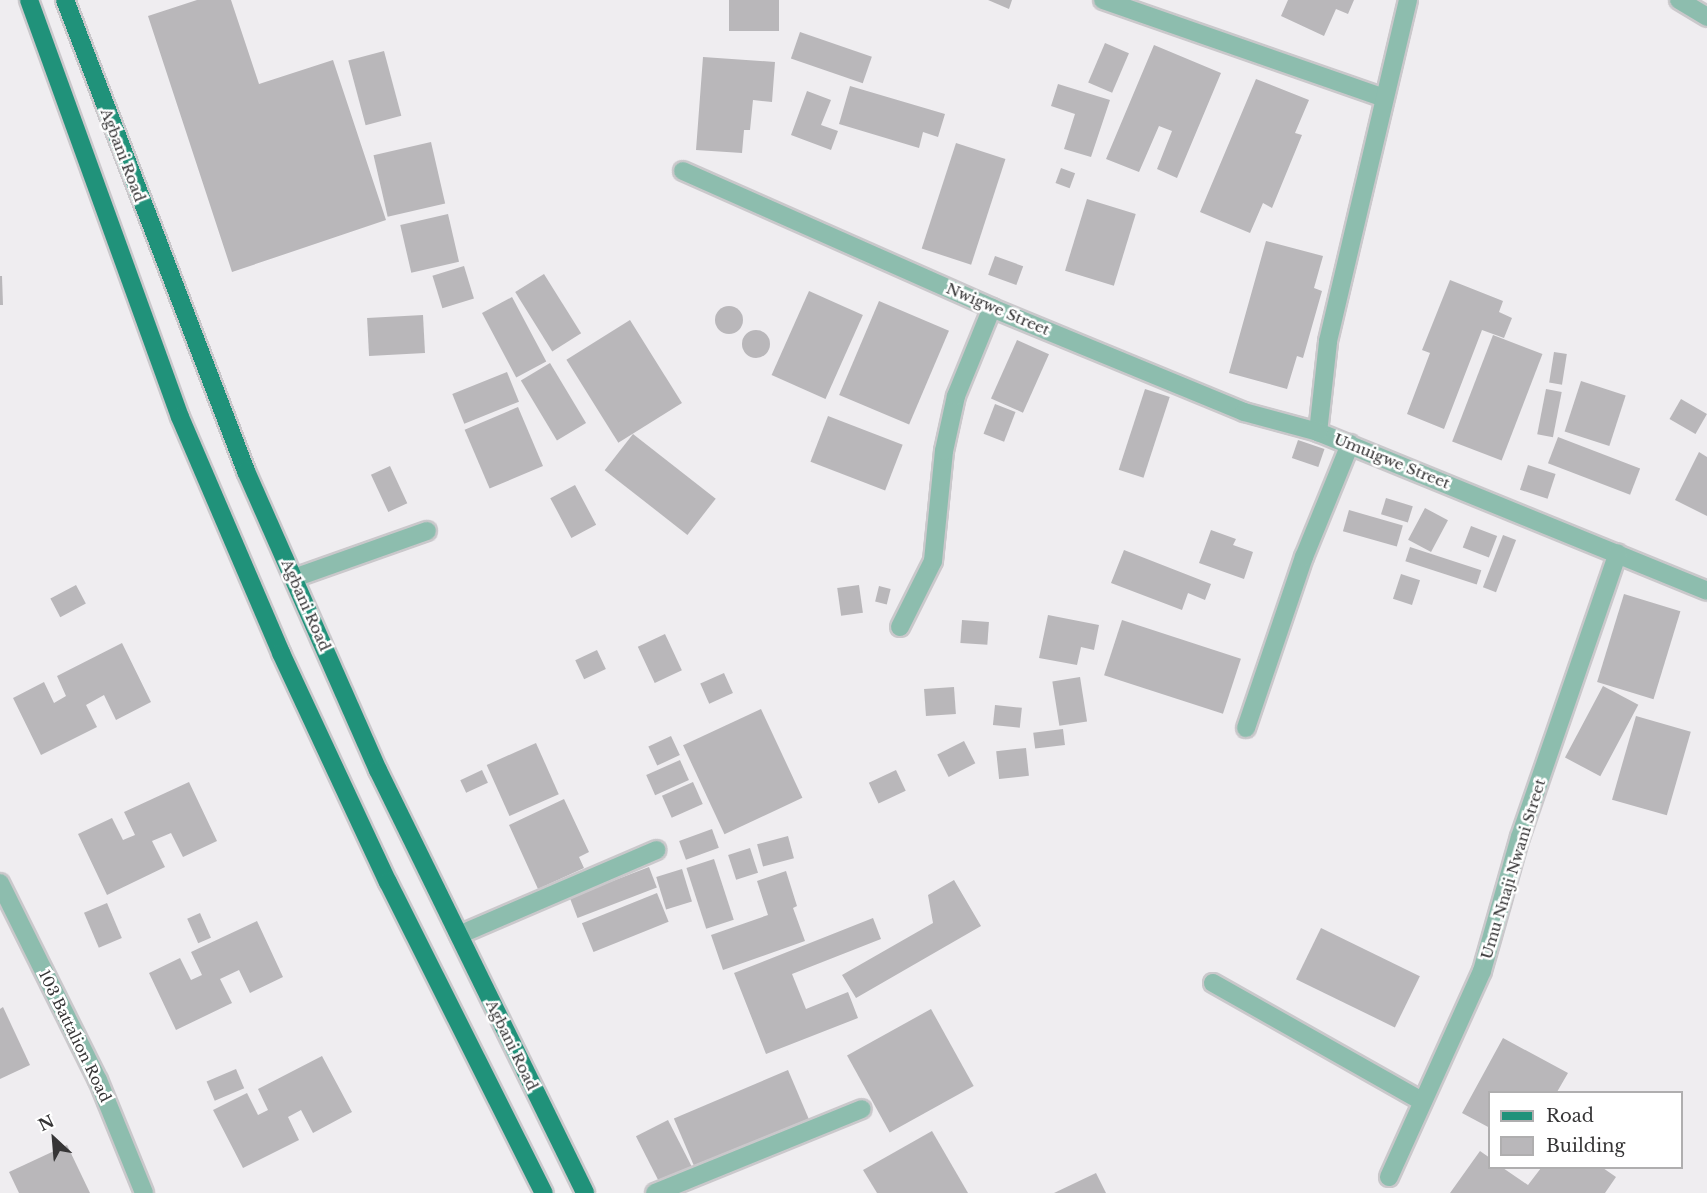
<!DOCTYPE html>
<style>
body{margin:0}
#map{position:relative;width:1707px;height:1193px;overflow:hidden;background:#efedf0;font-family:"Libre Baskerville",serif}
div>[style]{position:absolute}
.building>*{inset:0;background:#b9b7ba;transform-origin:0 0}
.round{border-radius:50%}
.roads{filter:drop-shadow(2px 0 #cac8cb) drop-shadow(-2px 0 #cac8cb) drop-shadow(0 2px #cac8cb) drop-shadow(0 -2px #cac8cb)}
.minor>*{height:18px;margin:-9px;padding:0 9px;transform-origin:9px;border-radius:9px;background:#8dbdae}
.major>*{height:18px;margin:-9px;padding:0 9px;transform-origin:9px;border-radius:9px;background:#20927a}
span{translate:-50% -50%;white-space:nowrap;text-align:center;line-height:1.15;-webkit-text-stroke:5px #fff;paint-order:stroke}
.street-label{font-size:15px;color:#363536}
.legend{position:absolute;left:1488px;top:1091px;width:195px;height:78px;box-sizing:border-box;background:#fff;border:2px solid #afaeaf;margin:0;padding:8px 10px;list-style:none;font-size:18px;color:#363536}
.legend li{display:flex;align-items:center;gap:12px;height:30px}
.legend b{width:30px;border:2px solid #afaeaf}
.north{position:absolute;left:24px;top:1109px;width:60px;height:60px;-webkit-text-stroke:4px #fff;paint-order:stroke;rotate:334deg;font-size:16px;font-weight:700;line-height:24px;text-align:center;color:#363536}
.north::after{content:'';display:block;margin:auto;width:21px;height:27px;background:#363536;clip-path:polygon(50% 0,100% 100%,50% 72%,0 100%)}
</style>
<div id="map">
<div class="building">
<i style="clip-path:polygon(197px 0,231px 0,259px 84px,333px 60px,386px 220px,232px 272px,148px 16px)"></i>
<i style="left:729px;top:0;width:50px;height:31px"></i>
<i style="clip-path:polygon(988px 0,1012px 0,1009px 9px)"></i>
<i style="clip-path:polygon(1288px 0,1354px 0,1348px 14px,1336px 9px,1324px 36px,1281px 16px)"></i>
<i style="left:800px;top:32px;width:76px;height:28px;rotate:19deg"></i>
<i style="left:1105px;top:43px;width:26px;height:43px;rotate:23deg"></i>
<i style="clip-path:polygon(1154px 45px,1221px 73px,1177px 178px,1157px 169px,1172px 131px,1159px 126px,1139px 172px,1106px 159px)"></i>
<i style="left:384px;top:51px;width:67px;height:37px;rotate:75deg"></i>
<i style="clip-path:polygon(703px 57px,775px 62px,772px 102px,753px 100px,750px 130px,744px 130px,742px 153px,696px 150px)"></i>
<i style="clip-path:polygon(1256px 79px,1309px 100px,1295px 133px,1302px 135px,1272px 208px,1263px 203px,1250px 233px,1200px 212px)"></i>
<i style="clip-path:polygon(1058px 84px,1110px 100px,1091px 157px,1064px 149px,1075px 114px,1051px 106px)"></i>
<i style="clip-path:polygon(850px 86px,945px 114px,938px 137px,923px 132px,919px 148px,839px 124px)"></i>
<i style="clip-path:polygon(807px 91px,831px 100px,821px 125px,838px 131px,831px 150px,791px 135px)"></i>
<i style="left:431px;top:142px;width:63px;height:59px;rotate:77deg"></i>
<i style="left:956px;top:143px;width:52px;height:111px;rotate:18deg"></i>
<i style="left:1061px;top:168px;width:15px;height:16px;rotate:20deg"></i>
<i style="left:1087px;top:199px;width:51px;height:75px;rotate:17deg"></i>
<i style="left:448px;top:214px;width:49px;height:49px;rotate:77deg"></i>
<i style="clip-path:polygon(1266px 241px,1323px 256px,1314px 288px,1322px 291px,1303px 358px,1297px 356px,1287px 389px,1229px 373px)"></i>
<i style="left:995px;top:256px;width:30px;height:20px;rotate:20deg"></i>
<i style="left:464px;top:266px;width:34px;height:33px;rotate:73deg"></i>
<i style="left:544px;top:274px;width:70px;height:34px;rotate:58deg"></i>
<i style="clip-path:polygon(0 276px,2px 276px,3px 305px,0 305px)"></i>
<i style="clip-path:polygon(1450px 280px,1503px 301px,1499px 312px,1512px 318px,1504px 338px,1482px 330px,1444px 429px,1407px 414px,1430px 353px,1422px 350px)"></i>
<i style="left:809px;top:291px;width:59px;height:92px;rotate:24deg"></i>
<i style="left:512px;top:297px;width:73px;height:34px;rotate:62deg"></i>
<i style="left:879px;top:301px;width:76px;height:102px;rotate:23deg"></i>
<i class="round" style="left:715px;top:306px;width:28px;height:28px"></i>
<i style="left:423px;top:315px;width:38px;height:56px;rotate:87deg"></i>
<i style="left:630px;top:320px;width:98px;height:75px;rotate:58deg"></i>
<i class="round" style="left:742px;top:330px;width:28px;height:28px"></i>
<i style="left:1493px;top:335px;width:53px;height:114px;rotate:21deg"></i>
<i style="left:1017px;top:340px;width:35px;height:64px;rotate:24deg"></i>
<i style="left:1554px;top:352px;width:13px;height:31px;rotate:9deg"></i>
<i style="left:550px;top:363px;width:70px;height:34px;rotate:59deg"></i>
<i style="left:507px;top:372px;width:32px;height:59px;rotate:68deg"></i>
<i style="left:1581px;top:381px;width:47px;height:53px;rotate:18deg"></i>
<i style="left:1145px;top:389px;width:26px;height:85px;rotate:18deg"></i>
<i style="left:1546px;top:389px;width:16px;height:46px;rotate:11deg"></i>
<i style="left:1681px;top:399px;width:30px;height:23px;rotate:30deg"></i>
<i style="left:995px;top:404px;width:22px;height:32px;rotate:21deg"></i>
<i style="left:518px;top:407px;width:64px;height:58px;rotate:67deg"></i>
<i style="left:828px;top:416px;width:80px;height:49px;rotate:21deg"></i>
<i style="left:633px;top:434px;width:105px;height:46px;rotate:38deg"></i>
<i style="left:1558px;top:437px;width:88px;height:28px;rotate:21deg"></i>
<i style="left:1298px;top:440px;width:28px;height:19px;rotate:19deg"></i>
<i style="clip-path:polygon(1699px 452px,1707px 457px,1707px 516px,1675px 500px)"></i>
<i style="left:1528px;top:465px;width:29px;height:26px;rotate:18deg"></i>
<i style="left:390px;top:466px;width:41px;height:21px;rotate:65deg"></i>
<i style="left:575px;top:485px;width:45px;height:28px;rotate:62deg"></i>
<i style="left:1386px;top:498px;width:28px;height:17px;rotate:17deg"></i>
<i style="left:1425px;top:508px;width:26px;height:36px;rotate:28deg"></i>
<i style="left:1349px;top:510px;width:56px;height:22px;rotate:16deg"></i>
<i style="left:1471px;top:526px;width:28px;height:23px;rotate:21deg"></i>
<i style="clip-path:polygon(1211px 530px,1236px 539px,1233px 545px,1253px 552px,1244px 579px,1199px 563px)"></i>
<i style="left:1503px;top:535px;width:14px;height:56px;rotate:21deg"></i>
<i style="left:1410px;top:547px;width:75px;height:15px;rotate:18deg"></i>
<i style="clip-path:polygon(1124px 550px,1211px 584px,1205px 600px,1188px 593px,1182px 610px,1111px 583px)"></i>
<i style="left:1401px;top:574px;width:20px;height:26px;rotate:18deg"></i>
<i style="left:76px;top:585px;width:21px;height:29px;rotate:62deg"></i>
<i style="left:859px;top:585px;width:28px;height:22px;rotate:82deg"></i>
<i style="left:879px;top:586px;width:12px;height:16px;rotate:14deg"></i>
<i style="left:1624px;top:594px;width:59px;height:92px;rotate:17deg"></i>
<i style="clip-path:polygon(1048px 615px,1099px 625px,1094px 650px,1081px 647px,1077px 665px,1039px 658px)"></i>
<i style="left:962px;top:620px;width:27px;height:23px;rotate:4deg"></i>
<i style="left:1122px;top:620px;width:125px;height:58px;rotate:18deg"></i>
<i style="left:665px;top:634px;width:40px;height:30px;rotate:65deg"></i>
<i style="clip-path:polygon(122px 643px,151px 702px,116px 720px,104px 695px,86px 705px,97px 727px,41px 755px,13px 698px,44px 682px,54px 703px,66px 696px,57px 676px)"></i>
<i style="left:597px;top:650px;width:21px;height:24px;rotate:65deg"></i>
<i style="left:724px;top:673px;width:22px;height:26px;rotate:66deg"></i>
<i style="left:1080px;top:677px;width:45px;height:28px;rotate:81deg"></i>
<i style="left:1603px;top:686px;width:40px;height:81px;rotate:28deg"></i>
<i style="left:954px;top:687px;width:27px;height:30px;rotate:86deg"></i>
<i style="left:995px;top:705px;width:27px;height:20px;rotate:6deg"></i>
<i style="left:761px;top:709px;width:98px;height:86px;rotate:65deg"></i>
<i style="left:1636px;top:716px;width:57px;height:87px;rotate:16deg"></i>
<i style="left:1063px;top:729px;width:16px;height:30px;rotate:83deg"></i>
<i style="left:671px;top:736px;width:21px;height:25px;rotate:65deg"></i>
<i style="left:964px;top:741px;width:25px;height:30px;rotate:63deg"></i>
<i style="left:536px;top:743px;width:56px;height:54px;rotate:66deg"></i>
<i style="left:1026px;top:748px;width:28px;height:30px;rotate:84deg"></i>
<i style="left:680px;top:760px;width:22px;height:37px;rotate:66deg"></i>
<i style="left:482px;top:770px;width:14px;height:24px;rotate:65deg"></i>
<i style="left:896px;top:770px;width:23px;height:30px;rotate:65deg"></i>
<i style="clip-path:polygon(189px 782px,217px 841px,183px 857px,171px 833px,152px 841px,165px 867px,107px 895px,78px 834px,112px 818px,123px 840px,135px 835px,124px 812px)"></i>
<i style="left:693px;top:782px;width:24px;height:34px;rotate:66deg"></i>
<i style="clip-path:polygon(564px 799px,589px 852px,579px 857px,584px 868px,538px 889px,509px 825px)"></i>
<i style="left:712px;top:829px;width:20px;height:35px;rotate:70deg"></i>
<i style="left:788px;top:836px;width:23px;height:32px;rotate:75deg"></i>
<i style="left:750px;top:848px;width:26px;height:23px;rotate:72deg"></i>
<i style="left:714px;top:859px;width:64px;height:29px;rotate:72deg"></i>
<i style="left:649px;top:867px;width:22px;height:85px;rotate:69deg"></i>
<i style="left:682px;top:869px;width:34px;height:27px;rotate:73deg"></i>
<i style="clip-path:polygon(786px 871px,797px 906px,793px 908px,805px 941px,723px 970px,711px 935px,768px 915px,757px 881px)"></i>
<i style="clip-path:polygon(954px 880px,981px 926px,856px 998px,842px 975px,933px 923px,928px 895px)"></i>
<i style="left:657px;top:893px;width:31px;height:81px;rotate:68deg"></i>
<i style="left:107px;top:903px;width:38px;height:25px;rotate:67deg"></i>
<i style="left:200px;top:913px;width:27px;height:14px;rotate:66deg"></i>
<i style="clip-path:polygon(873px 918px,881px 939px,792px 974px,806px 1009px,848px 992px,858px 1018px,766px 1054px,734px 973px)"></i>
<i style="clip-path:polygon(257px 921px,283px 977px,250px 993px,239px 970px,220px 979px,232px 1003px,176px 1030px,149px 973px,180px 958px,191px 980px,202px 975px,191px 952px)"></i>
<i style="left:1321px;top:928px;width:110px;height:57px;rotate:26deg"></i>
<i style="clip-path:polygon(3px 1007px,30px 1065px,0 1079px,0 1009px)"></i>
<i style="left:931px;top:1009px;width:88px;height:96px;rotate:61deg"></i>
<i style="clip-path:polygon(1503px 1038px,1568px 1073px,1557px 1092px,1490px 1092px,1490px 1128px,1462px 1113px)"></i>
<i style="clip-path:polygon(322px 1056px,352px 1112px,313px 1133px,301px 1110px,288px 1117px,299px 1140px,243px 1168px,213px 1110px,247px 1093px,258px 1115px,268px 1110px,258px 1089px)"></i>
<i style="left:236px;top:1069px;width:21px;height:32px;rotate:67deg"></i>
<i style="left:788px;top:1070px;width:56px;height:124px;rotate:67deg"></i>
<i style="left:668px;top:1120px;width:54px;height:36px;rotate:63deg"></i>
<i style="clip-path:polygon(932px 1131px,968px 1193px,877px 1193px,863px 1170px)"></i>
<i style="clip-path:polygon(67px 1145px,90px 1193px,19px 1193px,9px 1172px)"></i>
<i style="clip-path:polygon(1480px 1151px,1490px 1158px,1490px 1168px,1503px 1168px,1528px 1185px,1541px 1168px,1603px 1168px,1616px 1177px,1605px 1193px,1450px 1193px)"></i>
<i style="clip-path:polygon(1096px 1173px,1106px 1193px,1054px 1193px)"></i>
</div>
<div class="roads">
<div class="minor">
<i style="left:1103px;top:0;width:295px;rotate:19.2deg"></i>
<i style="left:1408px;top:0;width:351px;rotate:103.2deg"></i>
<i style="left:1328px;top:342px;width:91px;rotate:96.3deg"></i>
<i style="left:1318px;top:432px;width:420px;rotate:22.2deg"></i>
<i style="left:1679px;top:0;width:33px;rotate:31deg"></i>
<i style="left:683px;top:171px;width:338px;rotate:23.9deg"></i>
<i style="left:992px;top:308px;width:273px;rotate:22.4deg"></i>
<i style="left:1244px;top:412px;width:77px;rotate:15.1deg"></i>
<i style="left:294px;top:578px;width:141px;rotate:-19.5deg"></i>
<i style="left:900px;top:627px;width:74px;rotate:-63.4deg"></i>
<i style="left:933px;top:561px;width:111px;rotate:-84.3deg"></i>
<i style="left:944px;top:451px;width:56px;rotate:-77.7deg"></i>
<i style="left:956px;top:396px;width:95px;rotate:-67.8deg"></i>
<i style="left:1246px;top:728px;width:181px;rotate:-71.3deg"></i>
<i style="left:1304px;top:557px;width:122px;rotate:-67.8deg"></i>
<i style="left:0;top:883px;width:220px;rotate:63.6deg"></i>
<i style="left:98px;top:1080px;width:122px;rotate:67.8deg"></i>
<i style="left:459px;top:935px;width:215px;rotate:-23.3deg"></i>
<i style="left:1213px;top:983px;width:241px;rotate:29.5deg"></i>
<i style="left:1389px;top:1177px;width:226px;rotate:-65.7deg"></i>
<i style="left:1482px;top:971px;width:139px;rotate:-74.2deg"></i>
<i style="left:1520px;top:837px;width:300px;rotate:-71deg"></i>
<i style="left:655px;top:1193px;width:223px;rotate:-22.1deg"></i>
</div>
<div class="major">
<i style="left:29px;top:0;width:443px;rotate:70.1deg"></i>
<i style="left:180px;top:417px;width:257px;rotate:66.8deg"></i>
<i style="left:281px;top:653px;width:253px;rotate:65deg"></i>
<i style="left:388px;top:882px;width:348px;rotate:63.4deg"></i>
<i style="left:65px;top:0;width:505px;rotate:68.98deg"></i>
<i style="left:246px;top:471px;width:327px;rotate:66.2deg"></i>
<i style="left:378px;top:770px;width:471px;rotate:63.9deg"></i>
</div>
</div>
<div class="street-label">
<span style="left:123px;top:155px;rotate:69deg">Agbani Road</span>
<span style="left:998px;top:309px;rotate:23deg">Nwigwe Street</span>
<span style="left:1392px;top:461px;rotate:22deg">Umuigwe Street</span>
<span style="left:306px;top:605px;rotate:66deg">Agbani Road</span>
<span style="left:1513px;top:869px;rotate:-73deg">Umu Nnaji Nwani Street</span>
<span style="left:75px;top:1036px;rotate:64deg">103 Battalion Road</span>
<span style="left:512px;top:1045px;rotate:64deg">Agbani Road</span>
</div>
<ul class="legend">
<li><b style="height:8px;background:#20927a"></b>Road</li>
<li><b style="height:16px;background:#b9b7ba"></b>Building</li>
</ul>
<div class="north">N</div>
</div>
